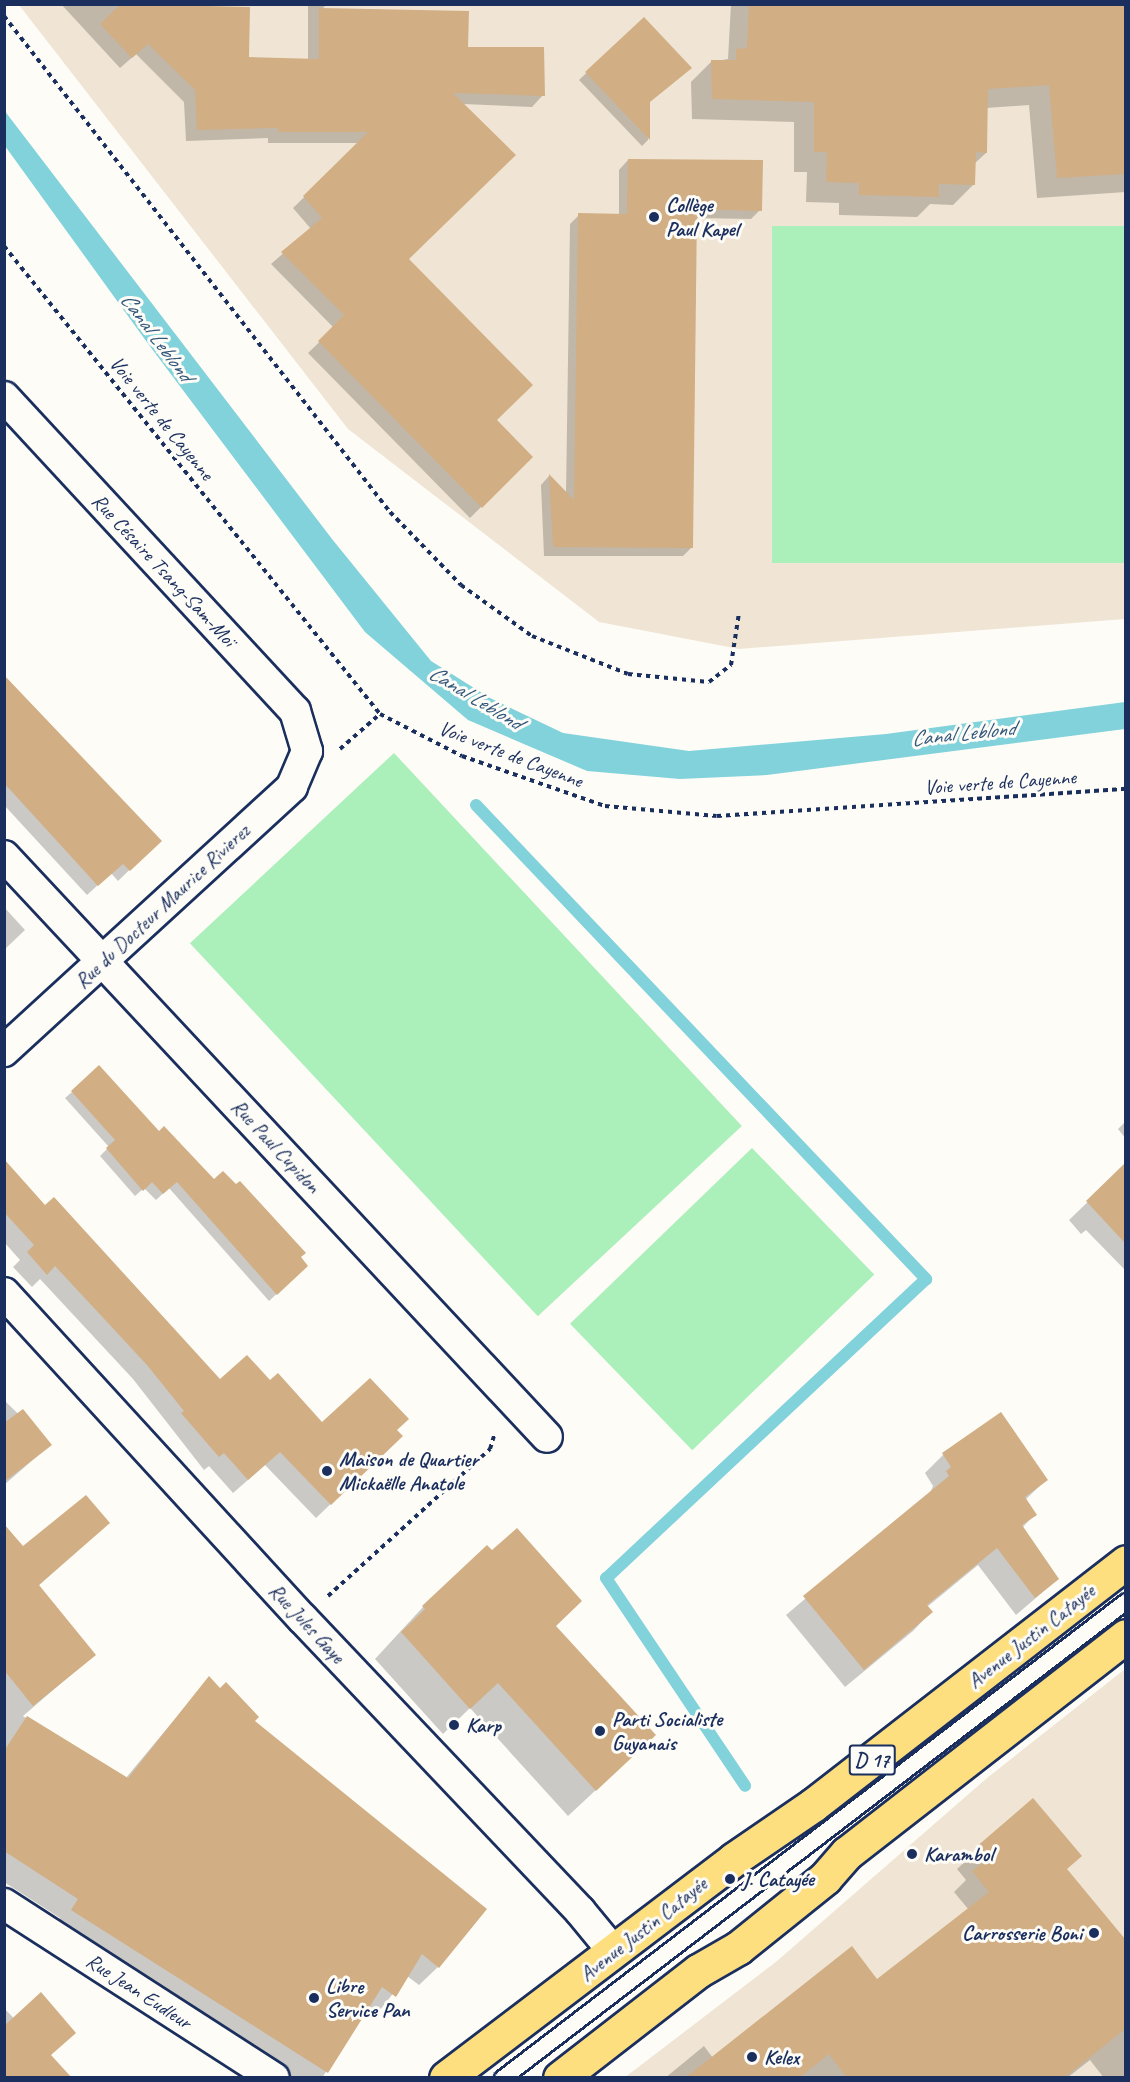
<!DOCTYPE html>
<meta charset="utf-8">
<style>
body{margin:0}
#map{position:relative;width:1130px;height:2082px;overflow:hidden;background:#fdfcf7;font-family:Caveat,sans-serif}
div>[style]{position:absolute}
.built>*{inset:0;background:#f0e5d4}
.green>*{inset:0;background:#abefba;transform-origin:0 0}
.water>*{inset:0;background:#81d2da}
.shadow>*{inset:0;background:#0003}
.stream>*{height:12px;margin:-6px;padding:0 6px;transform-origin:6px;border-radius:6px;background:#81d2da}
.building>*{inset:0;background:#d1ae83}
.path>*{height:4px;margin-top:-2px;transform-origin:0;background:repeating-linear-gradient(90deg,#1b2f5e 0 4.5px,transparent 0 9px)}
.roads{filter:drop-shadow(2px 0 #1b2f5e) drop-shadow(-2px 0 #1b2f5e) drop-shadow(0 2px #1b2f5e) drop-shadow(0 -2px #1b2f5e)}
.lane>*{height:15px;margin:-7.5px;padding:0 7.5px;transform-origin:7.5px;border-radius:7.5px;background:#fdfcf7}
.street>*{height:30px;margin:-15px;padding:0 15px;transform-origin:15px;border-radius:15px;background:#fdfcf7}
.primary>*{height:33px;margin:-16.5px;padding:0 16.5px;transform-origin:16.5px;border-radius:16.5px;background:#fddf80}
.dots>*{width:16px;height:16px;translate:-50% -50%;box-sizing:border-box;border:3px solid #fdfcf7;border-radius:50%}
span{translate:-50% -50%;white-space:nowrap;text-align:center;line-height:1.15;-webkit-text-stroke:6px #fdfcf7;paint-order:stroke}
.shield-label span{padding:2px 4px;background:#fdfcf7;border:2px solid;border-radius:4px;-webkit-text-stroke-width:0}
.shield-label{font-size:20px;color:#1b2f5e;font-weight:700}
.poi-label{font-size:21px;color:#1b2f5e;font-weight:700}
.left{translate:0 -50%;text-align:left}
.right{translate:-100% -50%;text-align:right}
.street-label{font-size:21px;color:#1b2f5e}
.water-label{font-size:22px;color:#34587d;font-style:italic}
.frame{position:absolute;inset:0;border:6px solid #1b2f5e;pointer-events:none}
</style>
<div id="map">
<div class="built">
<i style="clip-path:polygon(19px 5px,1125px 5px,1125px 619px,739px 649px,599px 622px,348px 429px)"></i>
<i style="clip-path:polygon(1125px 1669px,1125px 2077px,624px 2078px,777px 1961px,987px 1778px)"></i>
</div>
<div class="green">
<i style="left:1125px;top:226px;width:337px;height:353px;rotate:90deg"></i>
<i style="left:394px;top:753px;width:510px;height:279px;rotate:47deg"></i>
<i style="left:752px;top:1148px;width:176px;height:253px;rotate:46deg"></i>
</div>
<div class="water">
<i style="clip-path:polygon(4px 110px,332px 539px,431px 661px,490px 698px,563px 733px,689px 751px,886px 734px,1125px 702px,1125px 729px,767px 775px,680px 779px,587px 771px,468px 720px,365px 632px,149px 345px,5px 146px)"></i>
</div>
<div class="shadow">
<i style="clip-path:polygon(61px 4px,176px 4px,174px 7px,247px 58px,308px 60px,308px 4px,327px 4px,322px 9px,467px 49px,543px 95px,532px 107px,463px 104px,407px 259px,495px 420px,531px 457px,470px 518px,308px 353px,334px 328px,271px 264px,311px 229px,293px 208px,360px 143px,268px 143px,268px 138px,186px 141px,184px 102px,136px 54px,120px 68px)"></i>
<i style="clip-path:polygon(731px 4px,1126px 4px,1126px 192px,1037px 198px,1029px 105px,986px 108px,986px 153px,974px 164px,974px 184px,953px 205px,930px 204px,917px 217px,839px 215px,839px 203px,806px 202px,807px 172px,794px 172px,794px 122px,692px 119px,691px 82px,711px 62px,728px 59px)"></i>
<i style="clip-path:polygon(643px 20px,648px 140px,642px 146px,579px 80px)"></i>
<i style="clip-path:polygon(628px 160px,760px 210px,751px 219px,696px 218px,692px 547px,683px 556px,544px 556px,541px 485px,549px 476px,566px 494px,570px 224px,579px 215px,619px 216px,619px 170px)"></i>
<i style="clip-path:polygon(4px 676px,149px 851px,118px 881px,111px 873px,87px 895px,4px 805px)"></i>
<i style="clip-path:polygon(4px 907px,25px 930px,4px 950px)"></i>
<i style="clip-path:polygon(72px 1092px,159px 1133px,299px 1257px,299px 1273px,269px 1301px,169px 1188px,156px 1200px,144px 1188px,135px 1196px,100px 1156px,109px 1147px,65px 1098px)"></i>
<i style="clip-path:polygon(1126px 1121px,1126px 1139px,1118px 1129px)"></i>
<i style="clip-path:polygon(4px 1162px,45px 1208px,220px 1381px,270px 1382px,321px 1424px,395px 1430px,387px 1450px,316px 1518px,265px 1465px,233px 1493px,209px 1466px,204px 1470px,133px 1379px,40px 1279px,32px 1287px,13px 1267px,20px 1260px,4px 1242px)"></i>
<i style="clip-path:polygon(1126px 1165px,1126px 1271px,1086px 1230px,1081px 1234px,1069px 1220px)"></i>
<i style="clip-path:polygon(4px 1400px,50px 1445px,4px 1485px)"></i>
<i style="clip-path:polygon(1000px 1414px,1046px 1480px,1025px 1500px,1035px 1514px,1022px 1528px,1058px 1579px,1016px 1615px,978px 1565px,927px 1607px,931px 1612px,913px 1631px,845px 1687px,786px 1615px,930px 1493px,933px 1486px,925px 1473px,943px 1455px)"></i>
<i style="clip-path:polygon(108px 1523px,38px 1586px,94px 1655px,23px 1716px,125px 1779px,209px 1678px,253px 1721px,438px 1967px,419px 1985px,407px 1976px,376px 2015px,367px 2009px,322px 2078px,288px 2078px,54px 1929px,60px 1918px,4px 1882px,4px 1527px,23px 1548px)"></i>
<i style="clip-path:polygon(487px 1547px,555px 1626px,627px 1761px,568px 1816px,470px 1708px,443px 1734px,375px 1659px,423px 1607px)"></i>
<i style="clip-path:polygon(1033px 1800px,1066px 1870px,1126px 1941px,1126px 2078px,1104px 2078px,1090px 2060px,1067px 2078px,665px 2078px,704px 2046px,713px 2058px,877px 1981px,969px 1910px,954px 1892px,966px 1880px,957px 1869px)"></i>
<i style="clip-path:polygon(4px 2008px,49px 2055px,4px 2078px)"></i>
</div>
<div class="stream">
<i style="left:476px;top:805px;width:654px;rotate:46.49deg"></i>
<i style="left:926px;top:1279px;width:438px;rotate:136.9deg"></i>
<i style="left:606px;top:1578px;width:250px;rotate:56.2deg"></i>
</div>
<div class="building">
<i style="clip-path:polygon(121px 4px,250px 7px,249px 57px,319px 59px,319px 8px,469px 11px,468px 47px,544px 47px,545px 96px,453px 93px,516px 155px,409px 259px,533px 385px,497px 420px,533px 457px,482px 508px,318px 341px,344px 315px,281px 252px,322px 218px,303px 196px,368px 132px,278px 132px,278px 128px,197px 130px,195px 90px,148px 44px,132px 58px,100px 24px)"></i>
<i style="clip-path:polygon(749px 4px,1125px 4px,1125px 174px,1057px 178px,1049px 85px,988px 89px,987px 153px,976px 152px,975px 185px,939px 184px,939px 197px,859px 195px,859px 183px,826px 182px,827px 152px,814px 152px,814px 102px,712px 99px,711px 60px,736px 60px,736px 49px,747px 48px)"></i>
<i style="clip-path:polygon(644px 17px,692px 68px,650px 102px,650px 140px,585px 72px)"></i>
<i style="clip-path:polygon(628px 159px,763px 160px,762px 211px,697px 209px,693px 548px,553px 547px,549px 474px,574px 500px,578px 213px,627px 214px)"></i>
<i style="clip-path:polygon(4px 675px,162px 841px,130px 871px,123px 864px,98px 886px,4px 783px)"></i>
<i style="clip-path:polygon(99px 1065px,159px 1131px,164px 1126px,214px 1179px,223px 1171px,236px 1184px,240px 1181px,306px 1253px,301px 1257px,308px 1266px,277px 1295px,177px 1182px,163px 1194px,152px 1182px,143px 1191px,106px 1148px,115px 1140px,71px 1091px)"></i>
<i style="clip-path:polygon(4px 1159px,45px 1205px,54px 1197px,220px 1379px,247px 1355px,270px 1380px,278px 1373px,322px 1422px,370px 1378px,409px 1419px,397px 1430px,403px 1436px,331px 1505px,280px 1452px,248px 1480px,224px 1453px,219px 1457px,181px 1413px,184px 1411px,147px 1365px,55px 1266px,47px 1275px,27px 1252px,34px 1245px,4px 1212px)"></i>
<i style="clip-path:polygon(1125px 1163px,1125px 1243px,1086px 1201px)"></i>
<i style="clip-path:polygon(23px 1409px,52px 1445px,4px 1482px,4px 1423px)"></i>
<i style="clip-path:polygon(1001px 1412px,1048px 1480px,1025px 1497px,1037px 1515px,1022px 1525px,1059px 1579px,1035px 1598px,997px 1548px,927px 1605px,933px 1612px,864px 1670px,803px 1596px,949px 1476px,946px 1471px,951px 1467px,942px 1453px)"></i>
<i style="clip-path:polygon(86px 1495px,110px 1523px,39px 1585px,96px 1655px,33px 1706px,4px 1670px,4px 1524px,23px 1546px)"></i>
<i style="clip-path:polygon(517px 1528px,582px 1601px,556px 1626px,656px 1735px,596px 1791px,498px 1683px,470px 1709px,401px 1632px,425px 1609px,422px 1606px,487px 1545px,492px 1550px)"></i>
<i style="clip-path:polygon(209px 1676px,220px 1688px,226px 1682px,259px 1717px,255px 1721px,487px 1909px,439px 1968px,422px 1954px,396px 1997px,382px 1987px,328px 2073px,71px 1910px,78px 1899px,4px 1851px,4px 1751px,27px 1716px,128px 1778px)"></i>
<i style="clip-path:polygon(1033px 1798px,1082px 1856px,1067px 1869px,1125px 1939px,1125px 2029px,1064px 2078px,847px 2078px,829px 2054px,799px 2078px,685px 2078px,852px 1946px,877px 1979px,989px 1892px,972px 1871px,985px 1861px,975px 1848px)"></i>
<i style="clip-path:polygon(41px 1992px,76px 2033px,51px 2055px,72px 2078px,4px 2078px,4px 2026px)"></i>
</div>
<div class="path">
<i style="left:4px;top:16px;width:628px;rotate:52.11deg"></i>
<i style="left:390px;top:512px;width:102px;rotate:45.8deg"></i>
<i style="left:461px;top:585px;width:87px;rotate:35.7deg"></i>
<i style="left:532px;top:636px;width:103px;rotate:21.6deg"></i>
<i style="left:628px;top:674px;width:81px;rotate:5.6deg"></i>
<i style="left:709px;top:682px;width:28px;rotate:-38deg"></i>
<i style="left:731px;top:665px;width:53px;rotate:-81.3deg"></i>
<i style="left:4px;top:246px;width:600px;rotate:51.22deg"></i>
<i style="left:380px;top:714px;width:92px;rotate:27.1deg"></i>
<i style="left:462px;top:756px;width:151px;rotate:19.3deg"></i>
<i style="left:605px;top:806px;width:112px;rotate:5.1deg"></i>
<i style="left:717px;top:816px;width:410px;rotate:-3.8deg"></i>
<i style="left:340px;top:749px;width:53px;rotate:-41.2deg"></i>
<i style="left:328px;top:1596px;width:219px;rotate:-42.2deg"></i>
<i style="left:490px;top:1449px;width:17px;rotate:-73deg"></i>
</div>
<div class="roads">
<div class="lane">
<i style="left:502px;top:2078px;width:785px;rotate:-37.4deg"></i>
</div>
<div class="street">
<i style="left:4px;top:397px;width:428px;rotate:47.2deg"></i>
<i style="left:295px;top:711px;width:42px;rotate:73.3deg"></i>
<i style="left:307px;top:751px;width:39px;rotate:113deg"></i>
<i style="left:292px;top:787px;width:391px;rotate:137.5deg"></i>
<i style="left:4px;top:856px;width:795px;rotate:46.94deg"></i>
<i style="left:4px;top:1293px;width:442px;rotate:47.5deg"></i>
<i style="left:303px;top:1619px;width:402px;rotate:46.5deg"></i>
<i style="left:580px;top:1911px;width:52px;rotate:50.5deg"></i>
<i style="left:4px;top:1904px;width:321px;rotate:32.8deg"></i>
</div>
<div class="primary">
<i style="left:446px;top:2078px;width:362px;rotate:-37.2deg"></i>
<i style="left:734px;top:1859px;width:96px;rotate:-34.4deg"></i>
<i style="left:813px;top:1805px;width:396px;rotate:-37.8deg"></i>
<i style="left:560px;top:2078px;width:175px;rotate:-37.8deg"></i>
<i style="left:698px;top:1971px;width:46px;rotate:-29.9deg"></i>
<i style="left:738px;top:1948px;width:112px;rotate:-38.8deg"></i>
<i style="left:825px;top:1878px;width:33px;rotate:-49deg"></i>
<i style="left:847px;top:1853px;width:353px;rotate:-37.9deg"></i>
</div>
</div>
<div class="dots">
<i style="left:654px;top:217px;background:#1b2f5e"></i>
<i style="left:327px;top:1471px;background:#1b2f5e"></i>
<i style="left:454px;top:1725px;background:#1b2f5e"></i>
<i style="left:600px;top:1731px;background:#1b2f5e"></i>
<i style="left:912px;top:1854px;background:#1b2f5e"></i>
<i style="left:730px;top:1879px;background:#1b2f5e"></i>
<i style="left:1094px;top:1933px;background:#1b2f5e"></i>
<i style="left:314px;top:1998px;background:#1b2f5e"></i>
<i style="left:752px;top:2057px;background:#1b2f5e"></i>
</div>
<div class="shield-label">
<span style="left:872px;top:1760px">D 17</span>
</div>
<div class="poi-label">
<span class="left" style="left:666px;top:217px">Collège<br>Paul Kapel</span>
<span class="left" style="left:339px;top:1471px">Maison de Quartier<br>Mickaëlle Anatole</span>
<span class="left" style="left:612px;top:1731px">Parti Socialiste<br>Guyanais</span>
<span class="left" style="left:466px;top:1725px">Karp</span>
<span class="left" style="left:924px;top:1854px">Karambol</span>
<span class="left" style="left:742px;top:1879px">J. Catayée</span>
<span class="right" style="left:1082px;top:1933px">Carrosserie Boni</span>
<span class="left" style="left:326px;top:1998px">Libre<br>Service Pan</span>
<span class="left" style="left:764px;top:2057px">Kelex</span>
</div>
<div class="street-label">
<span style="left:162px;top:418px;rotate:51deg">Voie verte de Cayenne</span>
<span style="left:164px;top:570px;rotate:47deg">Rue Césaire Tsang-Sam-Moï</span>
<span style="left:511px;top:754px;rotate:21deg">Voie verte de Cayenne</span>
<span style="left:1000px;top:782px;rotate:-4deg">Voie verte de Cayenne</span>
<span style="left:162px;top:906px;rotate:-43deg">Rue du Docteur Maurice Rivierez</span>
<span style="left:276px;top:1146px;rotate:47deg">Rue Paul Cupidon</span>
<span style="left:307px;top:1623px;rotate:47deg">Rue Jules Gaye</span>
<span style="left:1031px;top:1636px;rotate:-38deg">Avenue Justin Catayée</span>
<span style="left:643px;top:1929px;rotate:-38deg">Avenue Justin Catayée</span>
<span style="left:139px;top:1991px;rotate:33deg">Rue Jean Eudleur</span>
</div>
<div class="water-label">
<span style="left:156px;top:337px;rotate:53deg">Canal Leblond</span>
<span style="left:475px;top:698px;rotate:31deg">Canal Leblond</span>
<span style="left:963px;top:734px;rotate:-6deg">Canal Leblond</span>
</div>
<div class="frame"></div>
</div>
